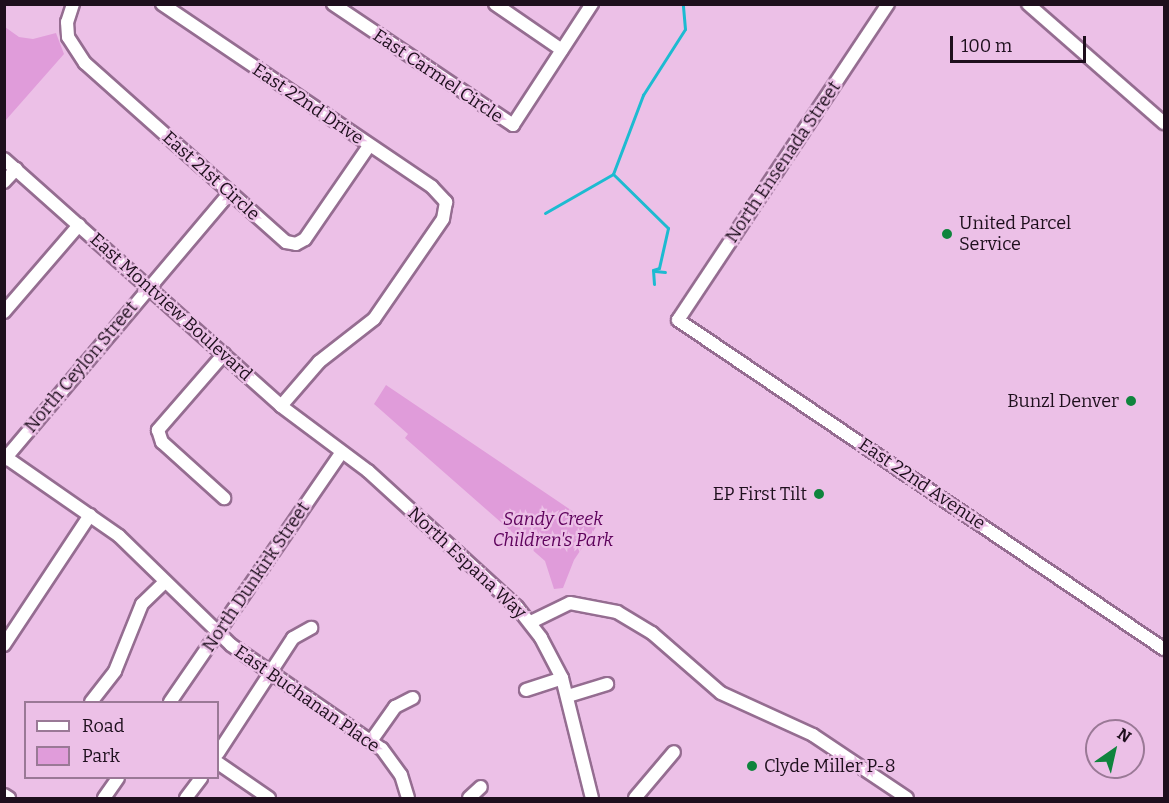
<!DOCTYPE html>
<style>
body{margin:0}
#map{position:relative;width:1169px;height:803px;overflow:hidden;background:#ecc0e7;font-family:Bitter,serif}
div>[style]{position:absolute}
.green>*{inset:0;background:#e09cda}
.stream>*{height:3px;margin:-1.5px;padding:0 1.5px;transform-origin:1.5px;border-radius:1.5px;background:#1dbbd1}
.roads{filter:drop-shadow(2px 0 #956d91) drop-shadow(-2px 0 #956d91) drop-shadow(0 2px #956d91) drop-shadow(0 -2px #956d91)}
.minor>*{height:12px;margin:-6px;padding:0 6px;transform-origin:6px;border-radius:6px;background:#fff}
.dots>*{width:16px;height:16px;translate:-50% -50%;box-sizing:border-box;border:3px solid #ecc0e7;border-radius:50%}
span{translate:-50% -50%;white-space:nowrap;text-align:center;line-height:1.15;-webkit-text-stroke:4.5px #ecc0e7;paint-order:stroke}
.street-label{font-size:18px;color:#1e0f1d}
.poi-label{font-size:18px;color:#1e0f1d}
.left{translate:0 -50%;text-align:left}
.right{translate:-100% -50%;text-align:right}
.park-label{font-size:18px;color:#5d015b;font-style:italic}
.frame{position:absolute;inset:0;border:6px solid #1e0f1d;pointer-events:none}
.legend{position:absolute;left:24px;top:701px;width:195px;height:78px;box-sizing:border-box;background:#ecc0e7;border:2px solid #9a7996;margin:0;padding:8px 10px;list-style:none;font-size:18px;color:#1e0f1d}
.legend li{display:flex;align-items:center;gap:12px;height:30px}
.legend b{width:30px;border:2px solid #9a7996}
.north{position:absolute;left:1085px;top:719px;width:60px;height:60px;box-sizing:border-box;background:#ecc0e7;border:2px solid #9a7996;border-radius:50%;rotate:34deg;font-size:16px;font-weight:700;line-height:24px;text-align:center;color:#1e0f1d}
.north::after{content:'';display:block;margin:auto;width:21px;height:27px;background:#0f843d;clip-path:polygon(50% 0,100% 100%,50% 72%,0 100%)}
.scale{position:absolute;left:950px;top:36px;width:136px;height:27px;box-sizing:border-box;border:3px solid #1e0f1d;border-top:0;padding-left:8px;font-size:18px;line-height:21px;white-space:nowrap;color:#1e0f1d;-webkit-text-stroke:4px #ecc0e7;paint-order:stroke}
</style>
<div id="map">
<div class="green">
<i style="clip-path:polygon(5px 27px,19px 37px,33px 39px,56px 33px,64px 54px,5px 121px)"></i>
<i style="clip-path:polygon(386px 385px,596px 527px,574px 560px,563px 588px,554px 589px,545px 561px,405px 438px,408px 434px,374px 404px)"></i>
</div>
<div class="stream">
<i style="left:545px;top:213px;width:78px;rotate:-29.8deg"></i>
<i style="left:655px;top:271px;width:10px;rotate:6deg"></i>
<i style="left:654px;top:284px;width:14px;rotate:-94deg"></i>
<i style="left:653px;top:270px;width:6px;rotate:-18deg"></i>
<i style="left:659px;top:268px;width:41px;rotate:-77.3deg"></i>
<i style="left:668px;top:228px;width:77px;rotate:-135.5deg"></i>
<i style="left:613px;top:174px;width:85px;rotate:-69.2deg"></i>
<i style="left:643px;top:95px;width:78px;rotate:-57.5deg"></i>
<i style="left:685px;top:29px;width:25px;rotate:-95deg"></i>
</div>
<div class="roads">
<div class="minor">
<i style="left:73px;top:4px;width:19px;rotate:108deg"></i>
<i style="left:67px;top:22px;width:15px;rotate:86deg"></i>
<i style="left:68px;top:37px;width:31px;rotate:57deg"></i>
<i style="left:85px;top:63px;width:269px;rotate:41.7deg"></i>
<i style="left:286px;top:242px;width:10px;rotate:11deg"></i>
<i style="left:296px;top:244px;width:10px;rotate:-29deg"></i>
<i style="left:305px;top:239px;width:113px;rotate:-55.5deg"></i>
<i style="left:162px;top:4px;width:326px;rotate:34.1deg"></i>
<i style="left:432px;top:187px;width:21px;rotate:47deg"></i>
<i style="left:446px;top:202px;width:17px;rotate:100deg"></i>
<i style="left:443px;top:219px;width:121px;rotate:124.6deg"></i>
<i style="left:374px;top:319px;width:70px;rotate:142deg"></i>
<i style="left:319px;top:362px;width:58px;rotate:130.8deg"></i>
<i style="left:333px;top:4px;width:217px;rotate:33.9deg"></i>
<i style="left:513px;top:125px;width:145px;rotate:-56.9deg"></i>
<i style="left:495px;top:4px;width:81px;rotate:34.5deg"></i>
<i style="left:888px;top:4px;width:379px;rotate:123.6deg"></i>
<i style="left:678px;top:320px;width:587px;rotate:34.1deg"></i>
<i style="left:1028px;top:4px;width:181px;rotate:41.2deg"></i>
<i style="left:4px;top:159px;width:371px;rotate:41.7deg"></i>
<i style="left:281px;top:406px;width:109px;rotate:36.8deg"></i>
<i style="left:368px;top:471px;width:202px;rotate:42.4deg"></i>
<i style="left:517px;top:607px;width:39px;rotate:52deg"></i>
<i style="left:541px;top:638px;width:45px;rotate:62.3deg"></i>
<i style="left:562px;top:678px;width:124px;rotate:76deg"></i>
<i style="left:4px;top:182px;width:18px;rotate:-47deg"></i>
<i style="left:4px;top:312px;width:115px;rotate:-49.2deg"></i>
<i style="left:224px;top:354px;width:101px;rotate:131deg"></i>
<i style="left:158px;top:430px;width:13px;rotate:72deg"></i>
<i style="left:162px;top:442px;width:84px;rotate:42.1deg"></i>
<i style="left:4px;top:456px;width:140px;rotate:34.8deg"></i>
<i style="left:119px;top:536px;width:156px;rotate:44.2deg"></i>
<i style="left:231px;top:645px;width:183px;rotate:34.6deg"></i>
<i style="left:382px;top:749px;width:32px;rotate:54deg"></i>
<i style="left:401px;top:775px;width:24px;rotate:73deg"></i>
<i style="left:4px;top:460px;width:350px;rotate:-49.8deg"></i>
<i style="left:531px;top:622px;width:43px;rotate:-26deg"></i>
<i style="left:570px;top:603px;width:48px;rotate:10.8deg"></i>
<i style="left:617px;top:612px;width:41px;rotate:31deg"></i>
<i style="left:652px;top:633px;width:91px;rotate:41deg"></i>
<i style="left:721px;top:693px;width:101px;rotate:24.5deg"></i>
<i style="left:813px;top:735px;width:113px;rotate:33.8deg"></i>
<i style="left:4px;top:645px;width:156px;rotate:-56.5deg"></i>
<i style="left:526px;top:690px;width:38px;rotate:-18deg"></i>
<i style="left:568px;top:696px;width:41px;rotate:-17.1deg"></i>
<i style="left:91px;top:702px;width:39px;rotate:-52deg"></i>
<i style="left:115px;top:671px;width:72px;rotate:-68.1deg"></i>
<i style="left:142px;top:604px;width:32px;rotate:-44deg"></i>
<i style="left:170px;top:702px;width:303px;rotate:-55.5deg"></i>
<i style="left:371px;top:741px;width:42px;rotate:-54.8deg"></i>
<i style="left:395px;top:707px;width:20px;rotate:-27deg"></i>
<i style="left:218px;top:753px;width:137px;rotate:-56.9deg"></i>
<i style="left:293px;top:638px;width:21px;rotate:-29deg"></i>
<i style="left:218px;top:763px;width:62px;rotate:34.5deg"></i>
<i style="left:4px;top:795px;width:6px;rotate:31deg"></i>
<i style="left:104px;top:798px;width:24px;rotate:-55deg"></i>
<i style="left:186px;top:798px;width:25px;rotate:-53deg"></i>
<i style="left:469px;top:798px;width:16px;rotate:-43deg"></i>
<i style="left:635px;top:798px;width:60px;rotate:-49.7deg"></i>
</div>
</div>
<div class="dots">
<i style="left:947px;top:234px;background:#0f843d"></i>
<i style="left:1131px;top:401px;background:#0f843d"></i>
<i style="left:819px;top:494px;background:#0f843d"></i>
<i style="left:752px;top:766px;background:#0f843d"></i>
</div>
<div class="street-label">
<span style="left:438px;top:76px;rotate:34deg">East Carmel Circle</span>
<span style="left:308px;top:104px;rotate:34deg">East 22nd Drive</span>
<span style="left:783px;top:162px;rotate:-56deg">North Ensenada Street</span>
<span style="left:211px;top:176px;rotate:42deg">East 21st Circle</span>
<span style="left:171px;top:307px;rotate:42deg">East Montview Boulevard</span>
<span style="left:81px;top:367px;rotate:-50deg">North Ceylon Street</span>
<span style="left:922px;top:484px;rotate:34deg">East 22nd Avenue</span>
<span style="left:467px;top:563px;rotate:43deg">North Espana Way</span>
<span style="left:256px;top:577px;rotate:-56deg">North Dunkirk Street</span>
<span style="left:307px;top:699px;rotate:35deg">East Buchanan Place</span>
</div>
<div class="poi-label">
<span class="left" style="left:959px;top:234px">United Parcel<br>Service</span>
<span class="right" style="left:1119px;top:401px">Bunzl Denver</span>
<span class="right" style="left:807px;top:494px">EP First Tilt</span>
<span class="left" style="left:764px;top:766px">Clyde Miller P-8</span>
</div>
<div class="park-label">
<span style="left:553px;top:530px">Sandy Creek<br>Children's Park</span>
</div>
<div class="frame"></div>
<ul class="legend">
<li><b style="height:8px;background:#fff"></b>Road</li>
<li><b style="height:16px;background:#e09cda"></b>Park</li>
</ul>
<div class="north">N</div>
<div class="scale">100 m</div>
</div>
